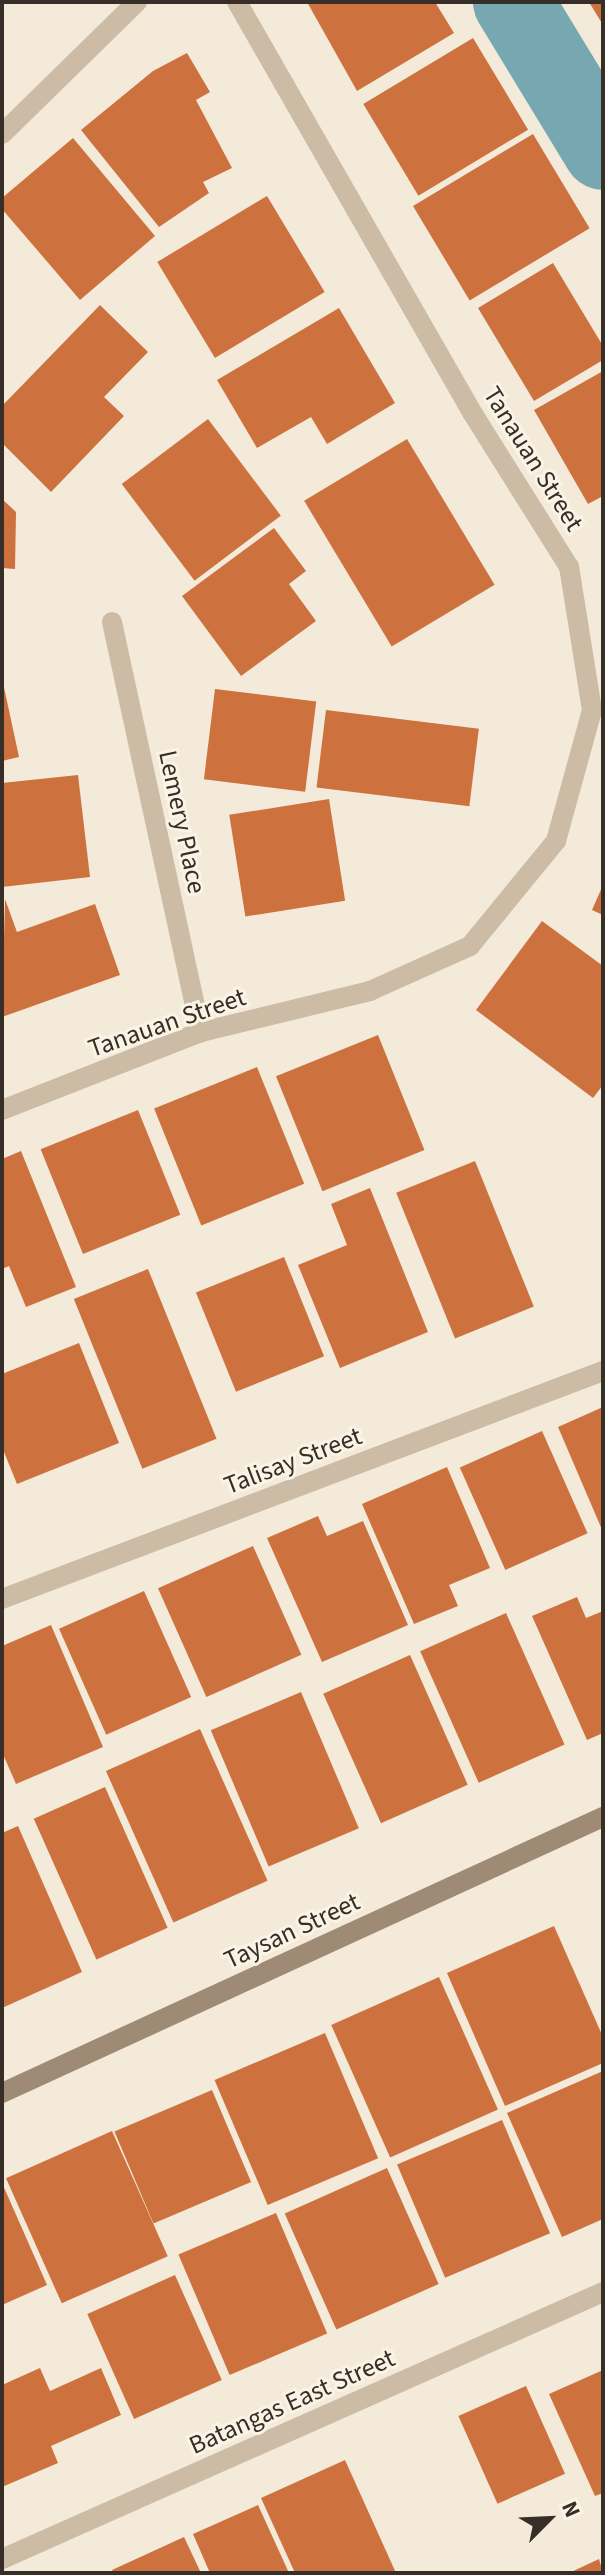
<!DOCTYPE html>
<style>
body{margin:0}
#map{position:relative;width:605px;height:2575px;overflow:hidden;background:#f3eada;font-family:"Source Sans 3",sans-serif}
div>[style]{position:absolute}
.river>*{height:80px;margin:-40px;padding:0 40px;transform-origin:40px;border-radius:40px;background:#77a8b2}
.building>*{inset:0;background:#cd723e;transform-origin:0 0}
.street>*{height:20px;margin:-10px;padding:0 10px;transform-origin:10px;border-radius:10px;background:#ccbba5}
.secondary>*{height:20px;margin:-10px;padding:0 10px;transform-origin:10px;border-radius:10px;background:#9f8a76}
span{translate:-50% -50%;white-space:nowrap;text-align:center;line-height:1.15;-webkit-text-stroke:6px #faf4e6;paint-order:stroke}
.street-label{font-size:26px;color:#372e27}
.frame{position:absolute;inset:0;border:4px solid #372e27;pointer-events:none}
.north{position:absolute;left:509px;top:2479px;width:80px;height:80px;-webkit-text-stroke:6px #faf4e6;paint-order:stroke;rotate:66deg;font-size:22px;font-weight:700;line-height:32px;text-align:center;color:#372e27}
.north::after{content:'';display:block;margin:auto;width:28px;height:36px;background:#372e27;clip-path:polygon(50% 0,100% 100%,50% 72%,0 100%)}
</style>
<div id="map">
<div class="river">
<i style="left:513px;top:2px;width:173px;rotate:58.7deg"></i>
</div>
<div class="building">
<i style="clip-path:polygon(307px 2px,435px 2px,454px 33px,357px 91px)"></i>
<i style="clip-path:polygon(589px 2px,603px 2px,603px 25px)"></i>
<i style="left:473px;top:38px;width:107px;height:128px;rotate:59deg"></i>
<i style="clip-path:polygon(187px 53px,210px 92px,196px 100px,232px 168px,203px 182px,209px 193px,159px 227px,81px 130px,153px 71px)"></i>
<i style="left:533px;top:134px;width:110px;height:140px;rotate:59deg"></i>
<i style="clip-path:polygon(73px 138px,155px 236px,80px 300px,2px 209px,2px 198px)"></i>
<i style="left:267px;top:196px;width:112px;height:128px;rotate:59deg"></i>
<i style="clip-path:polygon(553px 263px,603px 346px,603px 360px,534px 401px,478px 308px)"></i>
<i style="clip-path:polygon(100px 305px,148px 352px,104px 397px,124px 416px,51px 492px,2px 443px,2px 406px)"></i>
<i style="clip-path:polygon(339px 308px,395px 403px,327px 444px,311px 417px,257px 448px,217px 380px)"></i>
<i style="clip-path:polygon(603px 371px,603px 496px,588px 504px,534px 410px)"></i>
<i style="left:208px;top:419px;width:121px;height:108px;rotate:53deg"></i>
<i style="left:407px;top:439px;width:170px;height:120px;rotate:59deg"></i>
<i style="clip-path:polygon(2px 499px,16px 512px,15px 569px,2px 568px)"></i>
<i style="clip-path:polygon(274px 528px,306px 571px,289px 584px,316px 621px,241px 676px,182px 596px)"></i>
<i style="clip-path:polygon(2px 678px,19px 757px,2px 761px)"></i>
<i style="left:215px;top:689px;width:102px;height:91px;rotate:7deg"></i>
<i style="left:326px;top:710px;width:154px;height:78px;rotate:7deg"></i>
<i style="clip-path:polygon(78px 775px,90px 877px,2px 887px,2px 783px)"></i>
<i style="left:329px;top:799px;width:103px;height:101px;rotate:81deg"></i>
<i style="clip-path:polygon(603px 885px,603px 915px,592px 910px)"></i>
<i style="clip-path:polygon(5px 899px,17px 932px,95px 904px,120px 975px,2px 1017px)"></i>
<i style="clip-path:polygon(542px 921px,603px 966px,603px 1085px,593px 1098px,476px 1010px)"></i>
<i style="left:378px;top:1035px;width:124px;height:110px;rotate:68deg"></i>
<i style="left:257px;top:1067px;width:126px;height:111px;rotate:68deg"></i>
<i style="left:138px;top:1110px;width:113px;height:105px;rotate:68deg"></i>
<i style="clip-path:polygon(21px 1151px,76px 1287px,26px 1307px,9px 1266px,2px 1269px,2px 1159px)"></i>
<i style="left:475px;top:1161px;width:157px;height:85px;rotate:68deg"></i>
<i style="clip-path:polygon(370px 1188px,428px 1332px,340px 1368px,298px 1265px,347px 1245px,331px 1204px)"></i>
<i style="left:284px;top:1257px;width:107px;height:95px;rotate:68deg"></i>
<i style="left:148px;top:1269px;width:183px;height:80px;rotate:68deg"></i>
<i style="clip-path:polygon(79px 1343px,119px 1443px,17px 1484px,2px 1447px,2px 1374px)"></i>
<i style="clip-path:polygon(603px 1407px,603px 1532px,558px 1427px)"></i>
<i style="left:542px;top:1431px;width:112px;height:90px;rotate:66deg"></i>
<i style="clip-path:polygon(447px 1467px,490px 1568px,449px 1585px,458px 1606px,414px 1624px,362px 1504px)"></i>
<i style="clip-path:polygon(318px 1516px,327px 1536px,363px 1521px,408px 1625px,322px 1662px,267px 1538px)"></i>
<i style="left:253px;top:1546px;width:119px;height:104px;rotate:66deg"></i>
<i style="left:144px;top:1591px;width:116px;height:93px;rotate:66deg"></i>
<i style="clip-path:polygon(577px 1597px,586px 1618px,603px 1611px,603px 1733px,587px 1740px,532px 1616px)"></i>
<i style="left:506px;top:1613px;width:144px;height:94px;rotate:66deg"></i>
<i style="clip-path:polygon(51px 1625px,103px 1747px,16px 1784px,2px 1752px,2px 1646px)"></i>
<i style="left:410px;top:1655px;width:142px;height:95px;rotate:66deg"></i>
<i style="left:301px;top:1692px;width:148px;height:98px;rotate:67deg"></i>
<i style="left:200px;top:1729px;width:166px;height:103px;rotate:66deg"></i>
<i style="left:105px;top:1787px;width:154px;height:78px;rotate:66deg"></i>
<i style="clip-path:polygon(18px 1826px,82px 1972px,2px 2008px,2px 1833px)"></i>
<i style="clip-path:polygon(554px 1926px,603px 2037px,603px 2063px,505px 2106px,447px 1973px)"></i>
<i style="left:439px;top:1977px;width:145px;height:118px;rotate:66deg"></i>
<i style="left:325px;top:2033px;width:136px;height:120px;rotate:67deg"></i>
<i style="clip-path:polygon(603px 2071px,603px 2219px,562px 2237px,507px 2113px)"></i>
<i style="left:212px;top:2090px;width:100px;height:106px;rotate:67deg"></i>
<i style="left:502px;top:2120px;width:123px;height:114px;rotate:67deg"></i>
<i style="left:112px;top:2131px;width:137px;height:116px;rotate:66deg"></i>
<i style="left:387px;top:2168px;width:127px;height:112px;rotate:66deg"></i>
<i style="clip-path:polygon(2px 2183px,47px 2285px,2px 2305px)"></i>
<i style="left:276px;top:2213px;width:131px;height:106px;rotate:67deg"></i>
<i style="left:175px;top:2275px;width:115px;height:96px;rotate:66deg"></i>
<i style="clip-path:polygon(40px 2368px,50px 2391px,101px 2368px,121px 2415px,51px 2446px,58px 2463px,2px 2487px,2px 2385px)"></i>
<i style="clip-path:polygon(603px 2370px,603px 2493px,595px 2496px,549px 2394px)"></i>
<i style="left:526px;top:2386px;width:96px;height:74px;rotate:66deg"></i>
<i style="clip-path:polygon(345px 2460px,396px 2573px,295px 2573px,261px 2498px)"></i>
<i style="clip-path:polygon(258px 2505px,289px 2573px,210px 2573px,193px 2534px)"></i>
<i style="clip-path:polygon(184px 2537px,201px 2573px,114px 2573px,112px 2570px)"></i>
<i style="clip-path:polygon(599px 2559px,603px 2573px,569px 2573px)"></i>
</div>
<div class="street">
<i style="left:2px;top:134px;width:189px;rotate:-44.4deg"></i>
<i style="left:112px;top:622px;width:420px;rotate:77.8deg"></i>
<i style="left:2px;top:1110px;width:214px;rotate:-21.4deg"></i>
<i style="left:201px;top:1032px;width:174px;rotate:-13.6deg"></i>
<i style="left:370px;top:991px;width:110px;rotate:-24.2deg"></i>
<i style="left:470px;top:946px;width:136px;rotate:-50.7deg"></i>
<i style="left:556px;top:841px;width:136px;rotate:-74.6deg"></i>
<i style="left:592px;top:710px;width:145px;rotate:-99.1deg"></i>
<i style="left:569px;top:567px;width:181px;rotate:-122.1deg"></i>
<i style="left:473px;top:414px;width:475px;rotate:-119.8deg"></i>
<i style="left:2px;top:1599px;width:643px;rotate:-20.78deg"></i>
<i style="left:2px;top:2559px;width:658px;rotate:-23.95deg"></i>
</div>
<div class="secondary">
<i style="left:2px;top:2093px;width:661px;rotate:-24.67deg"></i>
</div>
<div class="street-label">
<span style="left:533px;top:459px;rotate:58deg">Tanauan Street</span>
<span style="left:182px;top:822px;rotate:78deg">Lemery Place</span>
<span style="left:167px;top:1023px;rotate:-19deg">Tanauan Street</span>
<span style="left:293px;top:1461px;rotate:-21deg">Talisay Street</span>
<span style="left:292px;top:1931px;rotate:-25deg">Taysan Street</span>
<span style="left:292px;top:2402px;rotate:-24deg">Batangas East Street</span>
</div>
<div class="frame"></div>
<div class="north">N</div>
</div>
